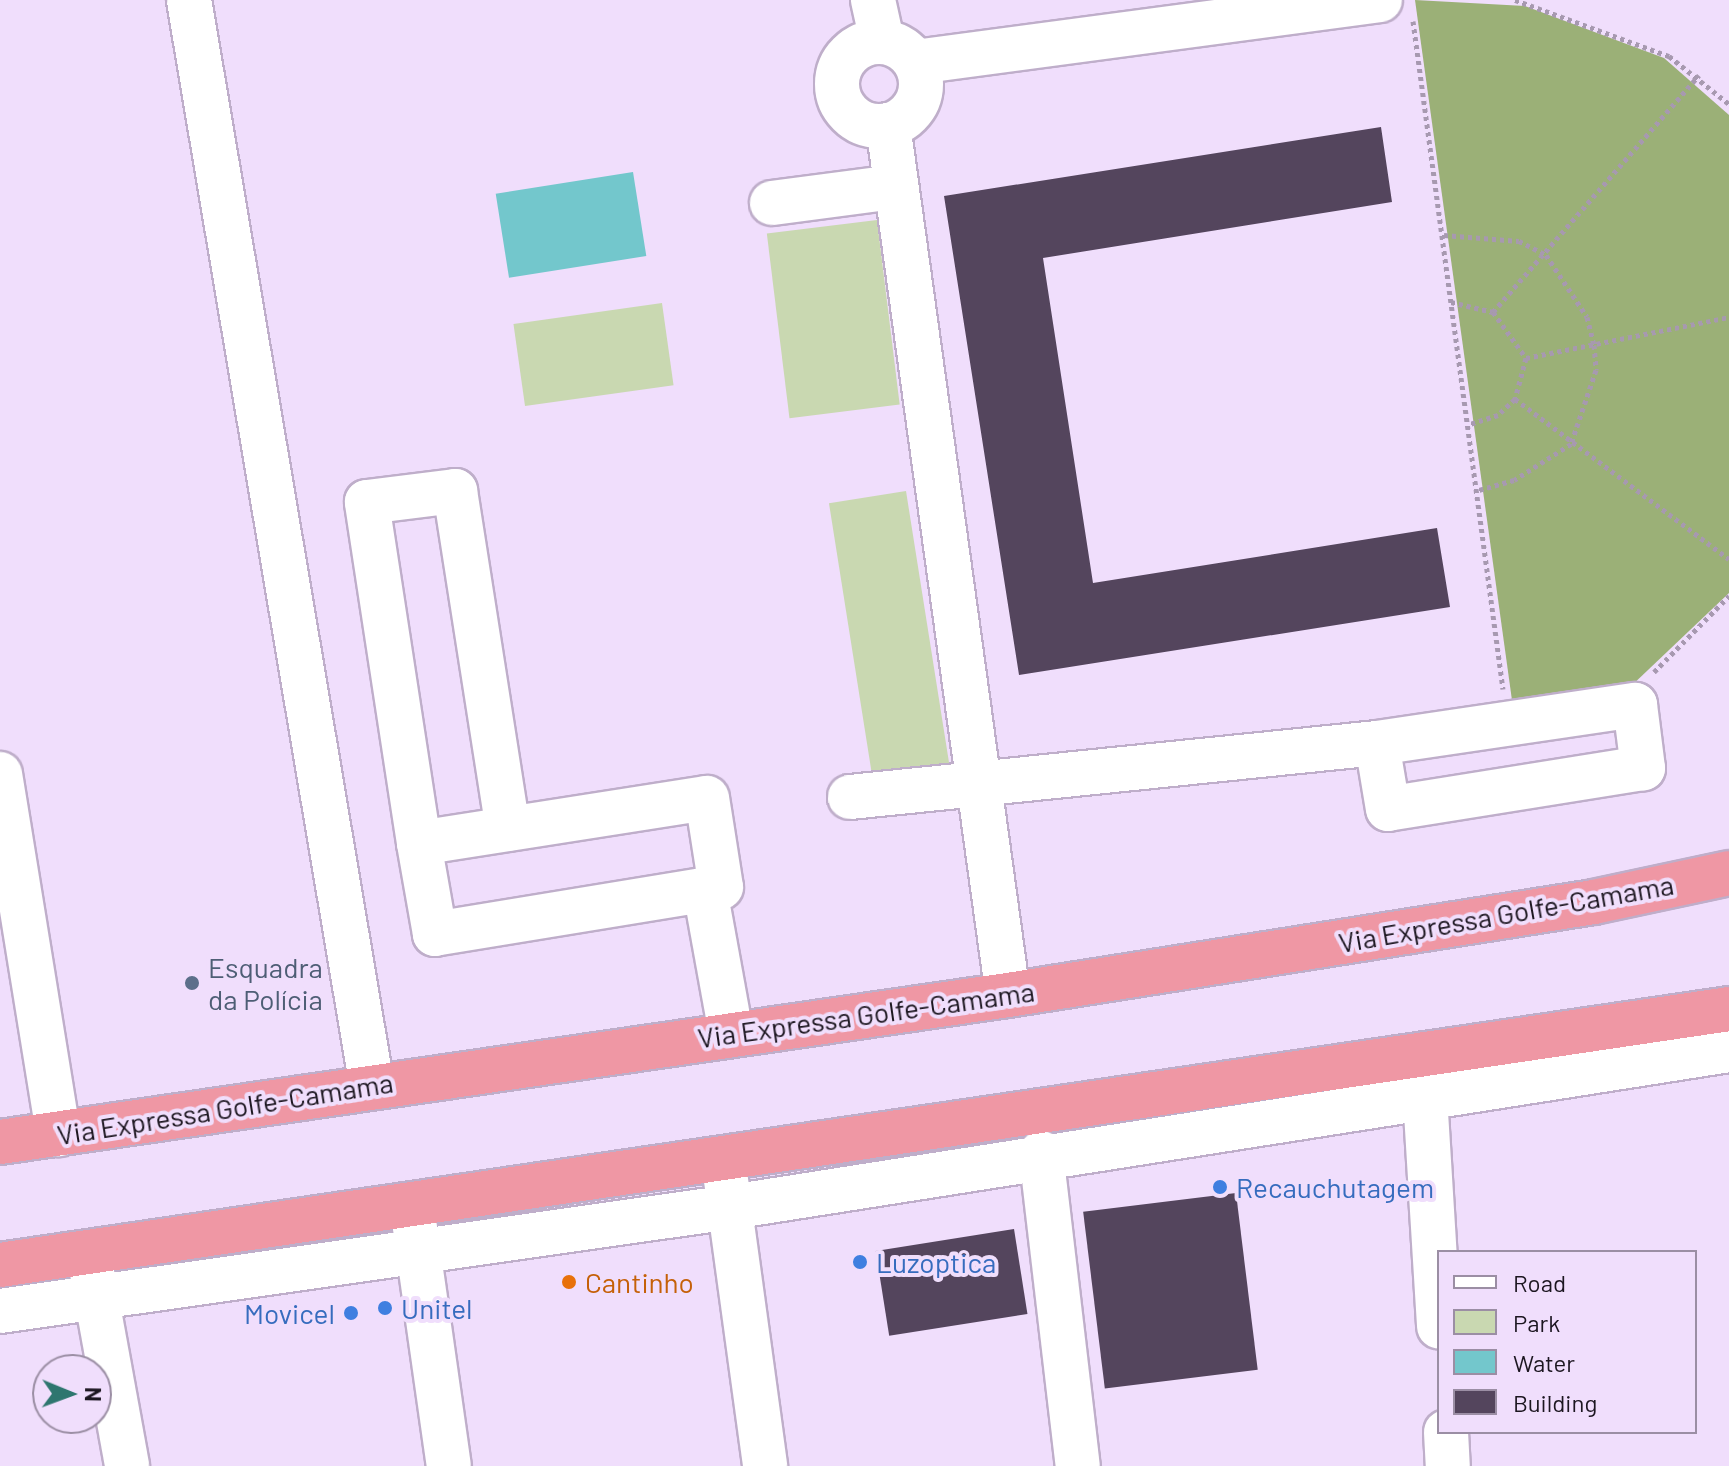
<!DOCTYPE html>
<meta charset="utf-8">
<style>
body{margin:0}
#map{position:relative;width:1729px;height:1466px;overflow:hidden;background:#f0defc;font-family:Barlow,sans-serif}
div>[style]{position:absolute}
.green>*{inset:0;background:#c9d8b1;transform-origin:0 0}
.forest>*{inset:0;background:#9bb077}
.water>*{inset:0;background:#73c7cc;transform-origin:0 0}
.building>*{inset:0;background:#54455d;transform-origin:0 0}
.path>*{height:5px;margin-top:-2.5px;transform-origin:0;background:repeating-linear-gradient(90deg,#a799b0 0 4px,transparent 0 8px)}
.roads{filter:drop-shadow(2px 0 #bfaeca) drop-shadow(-2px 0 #bfaeca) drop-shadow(0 2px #bfaeca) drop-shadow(0 -2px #bfaeca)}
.minor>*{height:44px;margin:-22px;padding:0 22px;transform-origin:22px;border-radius:22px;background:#fff}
.minor>.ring{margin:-22px;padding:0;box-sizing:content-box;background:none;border:44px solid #fff;border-radius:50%}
.highway>*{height:44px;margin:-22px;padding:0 22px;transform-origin:22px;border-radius:22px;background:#ef97a4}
.dots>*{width:22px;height:22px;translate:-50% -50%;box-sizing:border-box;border:4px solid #f0defc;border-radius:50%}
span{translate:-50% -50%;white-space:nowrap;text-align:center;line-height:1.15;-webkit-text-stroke:8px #f0defc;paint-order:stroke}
.street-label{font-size:28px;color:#1c1620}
.service-label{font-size:28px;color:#4e5e75}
.left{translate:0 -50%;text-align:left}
.shop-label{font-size:28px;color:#366cbe}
.right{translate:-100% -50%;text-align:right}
.food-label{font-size:28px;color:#c56008}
.legend{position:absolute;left:1437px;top:1250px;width:260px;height:184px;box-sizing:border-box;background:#f0defc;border:2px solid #9b8ea4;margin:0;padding:10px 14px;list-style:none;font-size:24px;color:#1c1620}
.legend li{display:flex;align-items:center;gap:16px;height:40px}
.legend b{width:40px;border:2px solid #9b8ea4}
.north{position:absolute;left:32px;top:1354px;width:80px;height:80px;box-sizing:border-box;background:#f0defc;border:2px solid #9b8ea4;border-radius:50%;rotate:91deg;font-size:22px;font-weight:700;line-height:32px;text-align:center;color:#1c1620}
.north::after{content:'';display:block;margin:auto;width:28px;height:36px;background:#2e766f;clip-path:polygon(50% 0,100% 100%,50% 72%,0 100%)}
</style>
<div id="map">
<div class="green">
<i style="left:877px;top:220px;width:186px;height:111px;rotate:83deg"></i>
<i style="left:662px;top:303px;width:83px;height:150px;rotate:82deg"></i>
<i style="left:906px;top:491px;width:286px;height:78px;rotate:81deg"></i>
</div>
<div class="forest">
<i style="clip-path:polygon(1415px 0,1525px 6px,1664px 58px,1729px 115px,1729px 593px,1608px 708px,1515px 722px)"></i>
</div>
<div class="water">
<i style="left:633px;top:172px;width:85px;height:139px;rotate:81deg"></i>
</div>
<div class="building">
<i style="clip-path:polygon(1381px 127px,1392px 202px,1043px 258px,1093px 583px,1437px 528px,1450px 607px,1019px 675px,944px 196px)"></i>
<i style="left:1236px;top:1193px;width:178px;height:154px;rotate:83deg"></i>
<i style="left:1014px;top:1229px;width:86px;height:140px;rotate:81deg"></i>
</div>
<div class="path">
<i style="left:1515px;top:0;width:164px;rotate:20deg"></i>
<i style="left:1669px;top:56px;width:77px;rotate:38.7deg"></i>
<i style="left:1413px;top:21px;width:674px;rotate:82.33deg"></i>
<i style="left:1444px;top:235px;width:75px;rotate:4.6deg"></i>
<i style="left:1519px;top:241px;width:30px;rotate:27deg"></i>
<i style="left:1546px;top:255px;width:74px;rotate:56.5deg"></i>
<i style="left:1587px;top:317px;width:29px;rotate:76deg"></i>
<i style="left:1594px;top:345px;width:25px;rotate:85deg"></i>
<i style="left:1596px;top:370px;width:78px;rotate:108.7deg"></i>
<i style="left:1571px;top:444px;width:67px;rotate:147.7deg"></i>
<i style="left:1514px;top:480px;width:37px;rotate:164deg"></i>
<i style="left:1451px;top:302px;width:43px;rotate:13.4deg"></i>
<i style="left:1493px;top:312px;width:57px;rotate:54.3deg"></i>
<i style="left:1526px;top:358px;width:42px;rotate:105deg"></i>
<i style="left:1515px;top:399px;width:23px;rotate:137deg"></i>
<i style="left:1498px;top:415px;width:29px;rotate:162deg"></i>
<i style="left:1493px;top:312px;width:314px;rotate:-49deg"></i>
<i style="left:1526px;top:358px;width:207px;rotate:-11.4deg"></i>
<i style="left:1515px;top:399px;width:267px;rotate:36.8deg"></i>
<i style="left:1654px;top:672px;width:107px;rotate:-45.4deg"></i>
</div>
<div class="roads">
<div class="minor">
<i style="left:189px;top:0;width:1101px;rotate:80.44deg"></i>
<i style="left:873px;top:0;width:42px;rotate:77.6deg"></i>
<i class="ring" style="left:837px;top:42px;width:40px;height:40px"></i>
<i style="left:916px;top:62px;width:468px;rotate:-7.6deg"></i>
<i style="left:888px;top:125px;width:878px;rotate:82.15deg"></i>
<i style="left:772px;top:203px;width:122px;rotate:-7.5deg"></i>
<i style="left:0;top:774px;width:365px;rotate:80.8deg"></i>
<i style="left:850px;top:797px;width:530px;rotate:-5.85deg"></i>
<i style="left:1377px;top:743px;width:261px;rotate:-8.4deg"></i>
<i style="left:1635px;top:705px;width:64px;rotate:82.8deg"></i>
<i style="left:1643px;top:768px;width:258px;rotate:170.9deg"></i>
<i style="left:1388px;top:809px;width:67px;rotate:-99.5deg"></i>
<i style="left:707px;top:798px;width:90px;rotate:81.1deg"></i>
<i style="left:721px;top:887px;width:290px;rotate:170.7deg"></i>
<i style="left:435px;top:934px;width:92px;rotate:-100deg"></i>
<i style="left:419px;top:843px;width:291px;rotate:-8.9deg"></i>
<i style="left:419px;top:843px;width:345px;rotate:-98.7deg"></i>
<i style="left:367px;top:502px;width:89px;rotate:-7.1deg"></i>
<i style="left:455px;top:491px;width:342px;rotate:81.1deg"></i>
<i style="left:705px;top:890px;width:145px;rotate:79.7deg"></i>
<i style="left:1425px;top:1096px;width:231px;rotate:86.5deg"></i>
<i style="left:1041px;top:1153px;width:315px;rotate:83.3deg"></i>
<i style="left:726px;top:1180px;width:289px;rotate:82.2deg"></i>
<i style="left:414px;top:1221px;width:247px;rotate:81.9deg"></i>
<i style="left:91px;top:1267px;width:202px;rotate:79.7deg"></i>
<i style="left:0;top:1311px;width:738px;rotate:-8.1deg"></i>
<i style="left:731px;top:1207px;width:1010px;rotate:-8.94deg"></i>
<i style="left:1446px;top:1432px;width:34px;rotate:87deg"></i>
</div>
<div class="highway">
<i style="left:0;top:1142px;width:1019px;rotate:-8.3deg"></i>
<i style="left:1008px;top:995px;width:593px;rotate:-9.02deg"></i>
<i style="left:1594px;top:902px;width:138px;rotate:-12.1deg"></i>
<i style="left:0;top:1265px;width:1748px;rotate:-8.42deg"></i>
</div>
</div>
<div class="dots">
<i style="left:192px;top:983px;background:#5c6f8a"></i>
<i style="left:1220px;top:1187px;background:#3f7fe0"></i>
<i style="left:860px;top:1262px;background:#3f7fe0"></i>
<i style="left:569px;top:1282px;background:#e8710a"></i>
<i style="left:385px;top:1308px;background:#3f7fe0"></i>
<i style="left:351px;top:1313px;background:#3f7fe0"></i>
</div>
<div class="street-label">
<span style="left:1506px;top:913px;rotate:-10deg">Via Expressa Golfe-Camama</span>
<span style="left:866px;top:1014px;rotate:-8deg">Via Expressa Golfe-Camama</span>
<span style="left:225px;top:1108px;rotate:-9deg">Via Expressa Golfe-Camama</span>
</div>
<div class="service-label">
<span class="left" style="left:208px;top:983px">Esquadra<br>da Polícia</span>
</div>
<div class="shop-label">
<span class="left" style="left:1236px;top:1187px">Recauchutagem</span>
<span class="left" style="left:876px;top:1262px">Luzoptica</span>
<span class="left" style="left:401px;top:1308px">Unitel</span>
<span class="right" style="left:335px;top:1313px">Movicel</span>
</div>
<div class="food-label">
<span class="left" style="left:585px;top:1282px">Cantinho</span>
</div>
<ul class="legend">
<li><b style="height:10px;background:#fff"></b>Road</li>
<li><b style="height:22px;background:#c9d8b1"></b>Park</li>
<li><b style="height:22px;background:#73c7cc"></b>Water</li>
<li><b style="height:22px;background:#54455d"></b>Building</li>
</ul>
<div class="north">N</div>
</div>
